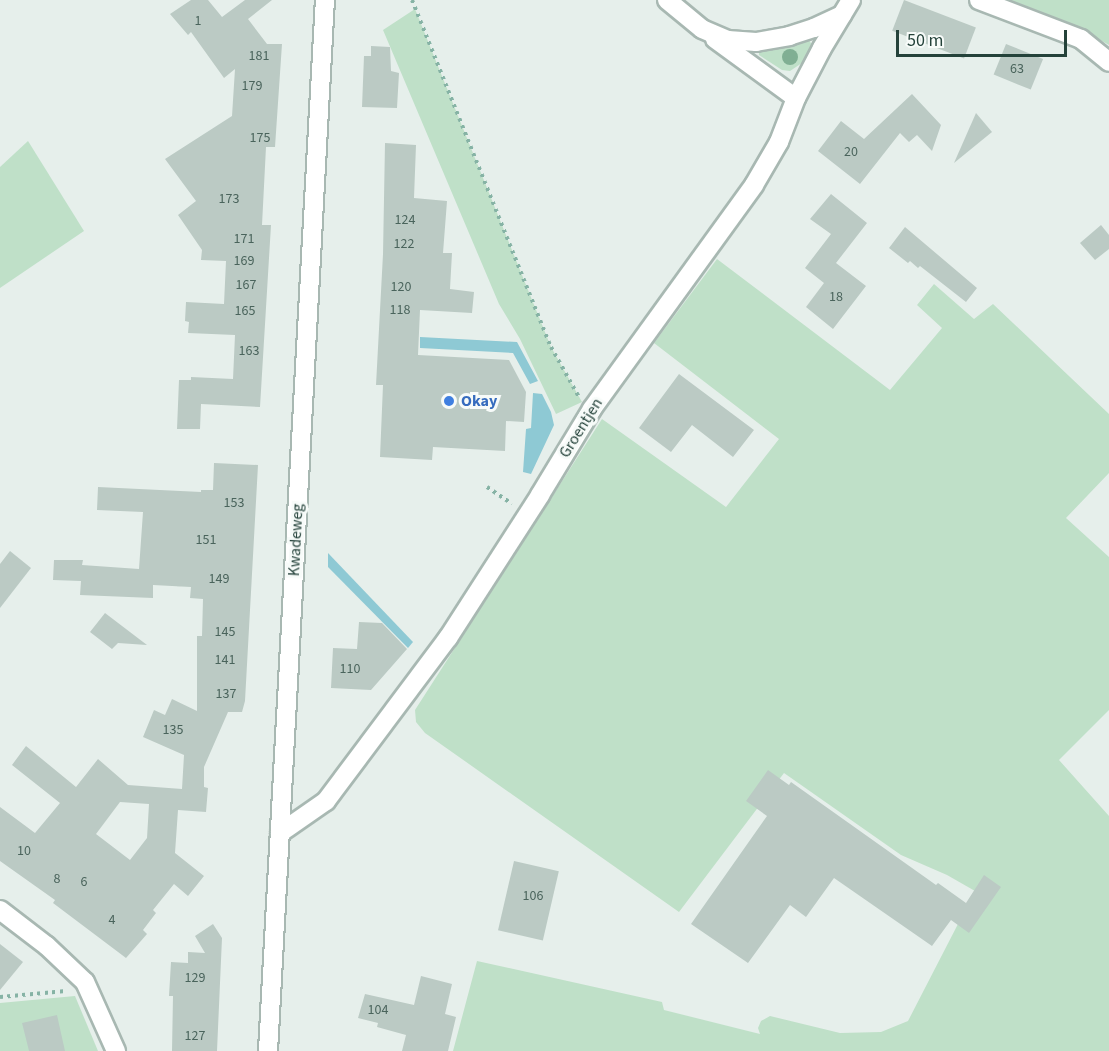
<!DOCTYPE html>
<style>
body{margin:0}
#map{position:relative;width:1109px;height:1051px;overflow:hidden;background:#e6efeb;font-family:"Source Sans 3",sans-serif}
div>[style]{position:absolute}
.green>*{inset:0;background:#bfe0c8}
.water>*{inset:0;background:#8ec9d4}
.building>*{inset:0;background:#bbcac4;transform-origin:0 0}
.path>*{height:4px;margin-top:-2px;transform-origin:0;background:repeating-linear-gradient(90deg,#86b3a5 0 3px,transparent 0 7.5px)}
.roads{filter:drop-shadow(2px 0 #a8b8b2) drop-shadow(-2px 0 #a8b8b2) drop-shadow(0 2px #a8b8b2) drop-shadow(0 -2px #a8b8b2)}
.street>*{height:18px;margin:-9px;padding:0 9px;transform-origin:9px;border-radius:9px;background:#fff}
.secondary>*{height:18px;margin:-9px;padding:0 9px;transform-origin:9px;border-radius:9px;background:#fff}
.trees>*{width:16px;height:16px;margin:-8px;border-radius:50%;background:#80af93}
.dots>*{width:16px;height:16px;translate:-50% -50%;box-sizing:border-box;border:3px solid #f7fbf9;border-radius:50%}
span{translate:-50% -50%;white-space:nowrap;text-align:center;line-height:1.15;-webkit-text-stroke:6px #f7fbf9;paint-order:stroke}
.number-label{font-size:14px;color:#4a645c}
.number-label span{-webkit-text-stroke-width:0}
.shop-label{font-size:16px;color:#366cbe;font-weight:700}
.left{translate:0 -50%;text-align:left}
.street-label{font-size:16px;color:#24423a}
.scale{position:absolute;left:896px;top:30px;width:171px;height:27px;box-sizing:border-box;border:3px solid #24423a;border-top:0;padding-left:8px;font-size:18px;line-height:21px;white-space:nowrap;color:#24423a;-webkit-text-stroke:4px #f7fbf9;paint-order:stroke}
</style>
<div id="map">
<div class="green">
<i style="clip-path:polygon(1010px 0,1109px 0,1109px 45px,1070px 23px)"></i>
<i style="clip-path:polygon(415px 9px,551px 347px,582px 402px,556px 414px,520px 339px,499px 304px,383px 30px)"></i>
<i style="clip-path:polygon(809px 40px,812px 45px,802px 63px,790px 71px,782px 70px,759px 55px,759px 51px,763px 48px)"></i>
<i style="clip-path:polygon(28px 141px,84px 231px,0 288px,0 167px)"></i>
<i style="clip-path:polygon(717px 259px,890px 390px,942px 328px,917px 305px,934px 284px,974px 319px,993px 304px,1109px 414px,1109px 473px,1066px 518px,1109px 557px,1109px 710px,1059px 760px,1109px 816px,1109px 1051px,453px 1051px,477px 961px,662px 1002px,664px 1010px,760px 1034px,758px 1028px,761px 1021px,770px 1016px,840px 1033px,881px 1032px,908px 1021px,975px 891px,947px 875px,901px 855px,784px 773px,679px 912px,425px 733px,416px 722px,415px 710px,602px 419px,726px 507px,779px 439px,654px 343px)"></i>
<i style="clip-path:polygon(75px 996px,98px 1051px,0 1051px,0 1003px)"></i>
</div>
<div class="water">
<i style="clip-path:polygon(420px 337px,517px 342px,538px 381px,530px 384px,513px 353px,420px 348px)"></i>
<i style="clip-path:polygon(533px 393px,542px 394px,551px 412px,554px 425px,531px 474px,523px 472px,526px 429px,531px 428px)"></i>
<i style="clip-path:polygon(328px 553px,413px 642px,408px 648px,328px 567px)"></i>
</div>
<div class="building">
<i style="clip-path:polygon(191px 0,208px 0,222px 17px,245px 0,272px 0,248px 19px,267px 44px,282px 44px,275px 147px,266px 147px,262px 225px,271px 225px,260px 407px,201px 404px,200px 429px,177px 429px,179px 380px,191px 380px,191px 377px,233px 379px,235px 335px,188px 333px,189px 322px,185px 321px,186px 302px,224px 304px,226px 261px,201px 260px,202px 250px,178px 215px,196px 201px,165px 159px,232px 116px,235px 69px,224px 78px,191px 32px,188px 35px,170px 14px)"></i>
<i style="left:904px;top:0;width:77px;height:33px;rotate:21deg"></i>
<i style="left:1006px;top:44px;width:40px;height:33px;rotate:22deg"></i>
<i style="clip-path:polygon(371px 46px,390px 47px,391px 71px,399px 73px,397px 108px,362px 107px,364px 56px,371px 56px)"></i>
<i style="clip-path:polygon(912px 94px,941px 125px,932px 151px,917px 135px,909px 142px,900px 133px,860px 184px,818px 151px,841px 121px,864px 139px)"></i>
<i style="clip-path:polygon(976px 113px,992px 132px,954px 163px)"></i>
<i style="clip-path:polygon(385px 143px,416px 145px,414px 198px,447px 201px,443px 253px,452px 253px,450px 289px,474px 292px,472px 313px,420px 310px,418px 355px,509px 360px,526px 392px,524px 422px,506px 421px,505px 451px,433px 447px,432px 460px,380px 457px,383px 385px,376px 385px,383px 254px)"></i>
<i style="clip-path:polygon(831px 194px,867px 223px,836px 263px,866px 286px,833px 329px,806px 307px,824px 283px,805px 268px,831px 234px,810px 219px)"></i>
<i style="clip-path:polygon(1101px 225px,1109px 235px,1109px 249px,1095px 260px,1080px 243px)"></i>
<i style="clip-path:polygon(905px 227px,977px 288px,966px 302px,920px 266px,918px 268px,910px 261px,908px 263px,889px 248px)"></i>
<i style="clip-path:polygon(679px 374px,754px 430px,733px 457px,692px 425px,671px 452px,639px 428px)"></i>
<i style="clip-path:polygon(evenodd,214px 463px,258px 465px,245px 701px,242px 712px,228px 712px,204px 767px,204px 787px,208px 788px,206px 812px,178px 810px,175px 853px,204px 876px,188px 896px,174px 884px,153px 910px,156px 913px,143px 930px,147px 934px,126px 958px,53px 903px,55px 900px,0 861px,0 807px,35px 833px,60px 803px,12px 765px,26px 746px,76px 787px,98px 759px,128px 785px,182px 789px,184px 755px,143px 737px,154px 710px,165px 715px,172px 699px,197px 711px,197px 636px,202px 636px,203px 599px,190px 598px,191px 587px,153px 585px,153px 598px,80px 595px,81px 581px,53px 580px,54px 560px,83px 560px,82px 565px,139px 569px,143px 512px,97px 510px,98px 487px,201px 492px,201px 490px,213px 490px,214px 463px,120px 802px,149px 804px,147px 838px,130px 860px,96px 834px,120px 802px)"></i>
<i style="clip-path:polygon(10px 551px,31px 568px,0 608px,0 564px)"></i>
<i style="clip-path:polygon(105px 613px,147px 645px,118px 643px,112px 649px,90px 632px)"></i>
<i style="clip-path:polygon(359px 622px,382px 623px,407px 649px,371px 690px,331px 688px,333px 648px,357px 649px)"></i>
<i style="clip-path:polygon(768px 770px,789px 785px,791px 782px,936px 885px,938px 883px,966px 903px,984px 875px,1001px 887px,969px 933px,951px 920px,932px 946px,834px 878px,806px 917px,790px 905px,748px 963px,691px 924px,767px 816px,746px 801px)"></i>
<i style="left:514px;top:861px;width:46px;height:71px;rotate:13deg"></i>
<i style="clip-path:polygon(213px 924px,222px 938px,217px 1051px,172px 1051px,173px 996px,169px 996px,171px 962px,188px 963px,188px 952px,205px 953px,195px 936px)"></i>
<i style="clip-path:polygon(0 944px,23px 962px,0 990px)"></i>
<i style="clip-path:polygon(421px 976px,452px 984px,445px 1014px,456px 1017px,448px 1051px,402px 1051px,406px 1035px,377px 1027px,378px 1023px,358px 1018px,365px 994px,414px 1005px)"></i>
<i style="clip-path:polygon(57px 1015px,65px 1051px,29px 1051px,22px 1023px)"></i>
</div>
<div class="path">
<i style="left:412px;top:0;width:374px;rotate:68.2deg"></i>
<i style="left:551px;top:347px;width:57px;rotate:60.8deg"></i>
<i style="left:487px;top:487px;width:30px;rotate:34deg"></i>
<i style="left:0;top:997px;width:66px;rotate:-5.2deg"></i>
</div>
<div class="roads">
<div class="street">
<i style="left:667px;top:0;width:45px;rotate:39.6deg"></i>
<i style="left:702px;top:29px;width:28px;rotate:23deg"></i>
<i style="left:728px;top:40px;width:28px;rotate:4deg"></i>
<i style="left:756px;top:42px;width:34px;rotate:-10deg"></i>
<i style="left:789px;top:36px;width:26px;rotate:-18deg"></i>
<i style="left:814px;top:28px;width:31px;rotate:-25deg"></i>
<i style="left:979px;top:0;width:109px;rotate:20.9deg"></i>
<i style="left:1081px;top:39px;width:36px;rotate:39deg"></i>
<i style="left:715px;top:39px;width:100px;rotate:36.1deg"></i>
<i style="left:280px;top:833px;width:56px;rotate:-34.8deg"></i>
<i style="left:326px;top:801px;width:204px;rotate:-53.2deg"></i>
<i style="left:448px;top:638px;width:170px;rotate:-57.2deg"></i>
<i style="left:540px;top:495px;width:100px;rotate:-58.8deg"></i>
<i style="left:592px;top:409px;width:276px;rotate:-54.1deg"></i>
<i style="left:754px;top:185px;width:50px;rotate:-59.8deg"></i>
<i style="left:779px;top:142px;width:47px;rotate:-68.9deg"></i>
<i style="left:796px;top:98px;width:56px;rotate:-62.5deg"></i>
<i style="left:822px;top:48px;width:56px;rotate:-58.9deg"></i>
<i style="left:0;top:910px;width:59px;rotate:37.5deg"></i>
<i style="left:47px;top:946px;width:52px;rotate:43.5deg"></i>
<i style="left:85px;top:982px;width:76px;rotate:65.8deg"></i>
</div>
<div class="secondary">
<i style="left:268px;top:1051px;width:1053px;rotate:-86.9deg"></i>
</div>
</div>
<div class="trees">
<i style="left:790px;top:57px"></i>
</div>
<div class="dots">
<i style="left:449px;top:401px;background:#3f7fe0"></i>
</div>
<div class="number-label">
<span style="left:198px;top:21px">1</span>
<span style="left:259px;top:56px">181</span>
<span style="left:1017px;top:69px">63</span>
<span style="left:252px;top:86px">179</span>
<span style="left:260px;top:138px">175</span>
<span style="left:851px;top:152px">20</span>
<span style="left:229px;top:199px">173</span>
<span style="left:405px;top:220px">124</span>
<span style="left:244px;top:239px">171</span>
<span style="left:404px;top:244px">122</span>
<span style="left:244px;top:261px">169</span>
<span style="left:246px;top:285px">167</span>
<span style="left:401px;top:287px">120</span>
<span style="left:836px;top:297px">18</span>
<span style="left:400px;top:310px">118</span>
<span style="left:245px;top:311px">165</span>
<span style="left:249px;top:351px">163</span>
<span style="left:234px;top:503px">153</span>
<span style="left:206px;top:540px">151</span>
<span style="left:219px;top:579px">149</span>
<span style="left:225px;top:632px">145</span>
<span style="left:225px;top:660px">141</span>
<span style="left:350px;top:669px">110</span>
<span style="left:226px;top:694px">137</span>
<span style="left:173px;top:730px">135</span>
<span style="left:24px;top:851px">10</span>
<span style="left:57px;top:879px">8</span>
<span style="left:84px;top:882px">6</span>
<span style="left:533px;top:896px">106</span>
<span style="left:112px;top:920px">4</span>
<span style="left:195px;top:978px">129</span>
<span style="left:378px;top:1010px">104</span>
<span style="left:195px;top:1036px">127</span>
</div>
<div class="shop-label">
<span class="left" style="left:461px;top:401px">Okay</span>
</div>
<div class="street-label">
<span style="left:581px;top:428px;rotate:-58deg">Groentjen</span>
<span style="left:296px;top:540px;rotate:-87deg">Kwadeweg</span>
</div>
<div class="scale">50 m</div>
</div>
